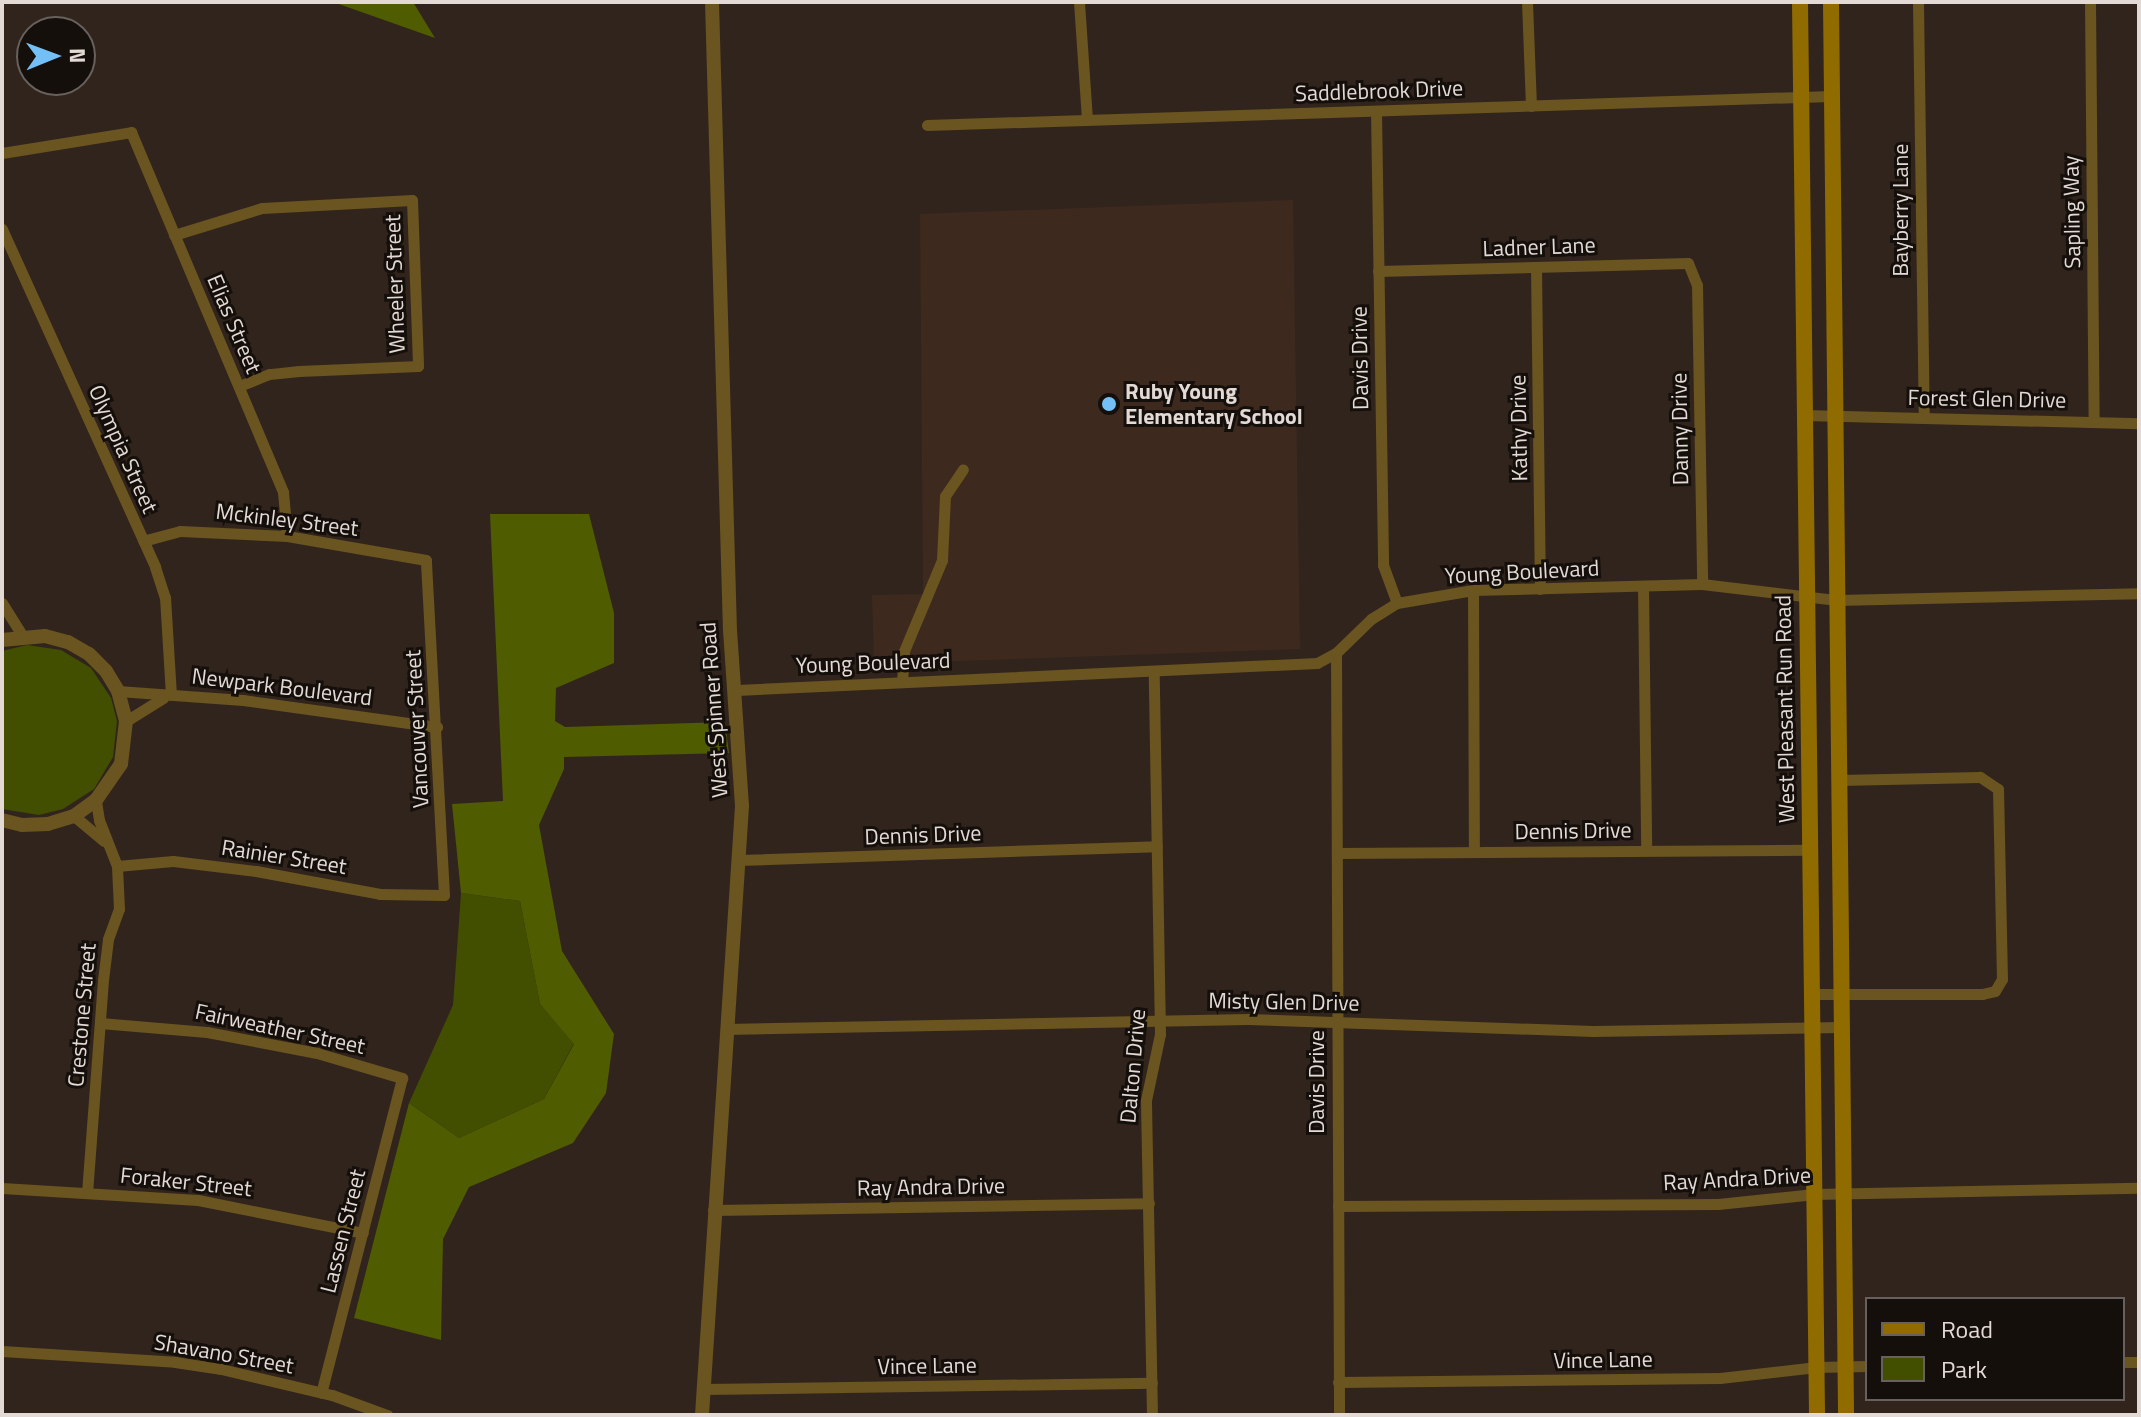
<!DOCTYPE html>
<style>
body{margin:0}
#map{position:relative;width:2141px;height:1417px;overflow:hidden;background:#31241c;font-family:"Titillium Web",sans-serif}
div>[style]{position:absolute}
.built>*{inset:0;background:#3d291e}
.green>*{inset:0;background:#424e00}
.forest>*{inset:0;background:#4f5c00}
.minor>*{height:11px;margin:-5.5px;padding:0 5.5px;transform-origin:5.5px;border-radius:5.5px;background:#6a5420}
.tertiary>*{height:14px;margin:-7px;padding:0 7px;transform-origin:7px;border-radius:7px;background:#6a5420}
.secondary>*{height:16px;margin:-8px;padding:0 8px;transform-origin:8px;border-radius:8px;background:#906c00}
.dots>*{width:22px;height:22px;translate:-50% -50%;box-sizing:border-box;border:4px solid #150f0b;border-radius:50%}
span{translate:-50% -50%;white-space:nowrap;text-align:center;line-height:1.15;-webkit-text-stroke:6px #150f0b;paint-order:stroke}
.street-label{font-size:22px;color:#e3dad5}
.poi-label{font-size:22px;color:#e3dad5;font-weight:700}
.left{translate:0 -50%;text-align:left}
.frame{position:absolute;inset:0;border:4px solid #e3dad5;pointer-events:none}
.legend{position:absolute;left:1865px;top:1297px;width:260px;height:104px;box-sizing:border-box;background:#150f0b;border:2px solid #67605c;margin:0;padding:10px 14px;list-style:none;font-size:24px;color:#e3dad5}
.legend li{display:flex;align-items:center;gap:16px;height:40px}
.legend b{width:40px;border:2px solid #67605c}
.north{position:absolute;left:16px;top:16px;width:80px;height:80px;box-sizing:border-box;background:#150f0b;border:2px solid #67605c;border-radius:50%;rotate:89deg;font-size:22px;font-weight:700;line-height:32px;text-align:center;color:#e3dad5}
.north::after{content:'';display:block;margin:auto;width:28px;height:36px;background:#74c0f6;clip-path:polygon(50% 0,100% 100%,50% 72%,0 100%)}
</style>
<div id="map">
<div class="built">
<i style="clip-path:polygon(1293px 200px,1300px 649px,874px 664px,872px 595px,923px 594px,920px 214px)"></i>
</div>
<div class="green">
<i style="clip-path:polygon(27px 645px,61px 650px,91px 668px,111px 698px,117px 721px,113px 757px,94px 789px,63px 809px,39px 815px,2px 809px,2px 651px)"></i>
<i style="clip-path:polygon(461px 893px,520px 901px,540px 1004px,574px 1043px,544px 1099px,459px 1138px,409px 1103px,453px 1005px)"></i>
</div>
<div class="forest">
<i style="clip-path:polygon(333px 2px,413px 2px,435px 38px)"></i>
<i style="clip-path:polygon(490px 514px,589px 514px,614px 613px,614px 663px,556px 688px,555px 721px,565px 727px,725px 722px,729px 753px,564px 757px,564px 769px,539px 825px,562px 951px,614px 1034px,606px 1093px,573px 1143px,469px 1187px,443px 1239px,441px 1340px,354px 1318px,409px 1103px,459px 1138px,544px 1099px,574px 1044px,540px 1004px,520px 901px,461px 893px,452px 804px,503px 801px)"></i>
</div>
<div class="minor">
<i style="left:1079px;top:2px;width:118px;rotate:86.1deg"></i>
<i style="left:1527px;top:2px;width:104px;rotate:87.8deg"></i>
<i style="left:1918px;top:2px;width:416px;rotate:89.2deg"></i>
<i style="left:2090px;top:2px;width:419px;rotate:89.5deg"></i>
<i style="left:1376px;top:111px;width:454px;rotate:89.1deg"></i>
<i style="left:1383px;top:565px;width:40px;rotate:69.8deg"></i>
<i style="left:927px;top:125px;width:905px;rotate:-1.84deg"></i>
<i style="left:2px;top:153px;width:131px;rotate:-9.2deg"></i>
<i style="left:131px;top:132px;width:391px;rotate:67.1deg"></i>
<i style="left:283px;top:492px;width:44px;rotate:84.8deg"></i>
<i style="left:2px;top:229px;width:371px;rotate:65.6deg"></i>
<i style="left:155px;top:567px;width:32px;rotate:72deg"></i>
<i style="left:165px;top:597px;width:98px;rotate:86.5deg"></i>
<i style="left:174px;top:235px;width:92px;rotate:-17.1deg"></i>
<i style="left:262px;top:208px;width:150px;rotate:-3.1deg"></i>
<i style="left:412px;top:200px;width:166px;rotate:87.9deg"></i>
<i style="left:418px;top:366px;width:119px;rotate:177.6deg"></i>
<i style="left:299px;top:371px;width:30px;rotate:174deg"></i>
<i style="left:269px;top:374px;width:32px;rotate:158deg"></i>
<i style="left:1536px;top:267px;width:322px;rotate:89.3deg"></i>
<i style="left:1378px;top:271px;width:310px;rotate:-1.5deg"></i>
<i style="left:1688px;top:263px;width:24px;rotate:68deg"></i>
<i style="left:1697px;top:285px;width:299px;rotate:89deg"></i>
<i style="left:1803px;top:415px;width:336px;rotate:1.4deg"></i>
<i style="left:1643px;top:586px;width:263px;rotate:89.3deg"></i>
<i style="left:1473px;top:590px;width:262px;rotate:89.8deg"></i>
<i style="left:2px;top:603px;width:38px;rotate:58deg"></i>
<i style="left:1336px;top:653px;width:762px;rotate:89.77deg"></i>
<i style="left:902px;top:682px;width:31px;rotate:-86deg"></i>
<i style="left:904px;top:651px;width:99px;rotate:-67.3deg"></i>
<i style="left:942px;top:560px;width:64px;rotate:-87.3deg"></i>
<i style="left:945px;top:496px;width:32px;rotate:-56deg"></i>
<i style="left:737px;top:690px;width:581px;rotate:-2.67deg"></i>
<i style="left:1317px;top:663px;width:21px;rotate:-28deg"></i>
<i style="left:1336px;top:653px;width:49px;rotate:-44.2deg"></i>
<i style="left:1371px;top:619px;width:31px;rotate:-32deg"></i>
<i style="left:1397px;top:603px;width:77px;rotate:-9.7deg"></i>
<i style="left:1473px;top:590px;width:229px;rotate:-1.5deg"></i>
<i style="left:1702px;top:584px;width:136px;rotate:6.8deg"></i>
<i style="left:1837px;top:600px;width:302px;rotate:-1.3deg"></i>
<i style="left:118px;top:691px;width:125px;rotate:4.1deg"></i>
<i style="left:243px;top:700px;width:196px;rotate:7.9deg"></i>
<i style="left:126px;top:721px;width:44px;rotate:-31.9deg"></i>
<i style="left:74px;top:816px;width:39px;rotate:40deg"></i>
<i style="left:1338px;top:853px;width:471px;rotate:-0.4deg"></i>
<i style="left:739px;top:860px;width:418px;rotate:-1.9deg"></i>
<i style="left:117px;top:866px;width:56px;rotate:-5.1deg"></i>
<i style="left:173px;top:861px;width:84px;rotate:6.9deg"></i>
<i style="left:256px;top:871px;width:126px;rotate:10.5deg"></i>
<i style="left:380px;top:894px;width:64px;rotate:0.9deg"></i>
<i style="left:444px;top:895px;width:335px;rotate:-93.1deg"></i>
<i style="left:426px;top:560px;width:141px;rotate:-170.2deg"></i>
<i style="left:287px;top:536px;width:107px;rotate:-177.3deg"></i>
<i style="left:180px;top:531px;width:38px;rotate:165deg"></i>
<i style="left:1811px;top:994px;width:171px"></i>
<i style="left:1982px;top:994px;width:13px;rotate:-13deg"></i>
<i style="left:1995px;top:991px;width:14px;rotate:-60deg"></i>
<i style="left:2002px;top:979px;width:190px;rotate:-91.2deg"></i>
<i style="left:1998px;top:789px;width:22px;rotate:-146deg"></i>
<i style="left:1980px;top:777px;width:141px;rotate:178.8deg"></i>
<i style="left:100px;top:1023px;width:107px;rotate:4.8deg"></i>
<i style="left:207px;top:1032px;width:112px;rotate:10.8deg"></i>
<i style="left:317px;top:1053px;width:89px;rotate:16.4deg"></i>
<i style="left:402px;top:1078px;width:325px;rotate:104.4deg"></i>
<i style="left:726px;top:1029px;width:522px;rotate:-1.1deg"></i>
<i style="left:1248px;top:1019px;width:345px;rotate:2deg"></i>
<i style="left:1593px;top:1031px;width:249px;rotate:-0.9deg"></i>
<i style="left:2px;top:1188px;width:196px;rotate:3.5deg"></i>
<i style="left:198px;top:1200px;width:168px;rotate:11.3deg"></i>
<i style="left:87px;top:1193px;width:214px;rotate:-85.7deg"></i>
<i style="left:103px;top:980px;width:41px;rotate:-83deg"></i>
<i style="left:108px;top:939px;width:32px;rotate:-70deg"></i>
<i style="left:119px;top:909px;width:43px;rotate:-92.7deg"></i>
<i style="left:117px;top:866px;width:49px;rotate:-111.4deg"></i>
<i style="left:99px;top:820px;width:20px;rotate:-99deg"></i>
<i style="left:1338px;top:1206px;width:380px;rotate:-0.3deg"></i>
<i style="left:1718px;top:1204px;width:97px;rotate:-5.9deg"></i>
<i style="left:1814px;top:1194px;width:325px;rotate:-1.1deg"></i>
<i style="left:713px;top:1210px;width:436px;rotate:-0.9deg"></i>
<i style="left:2px;top:1351px;width:173px;rotate:3.6deg"></i>
<i style="left:175px;top:1362px;width:47px;rotate:8.7deg"></i>
<i style="left:221px;top:1369px;width:114px;rotate:13.2deg"></i>
<i style="left:332px;top:1395px;width:59px;rotate:20deg"></i>
<i style="left:2123px;top:1362px;width:16px"></i>
<i style="left:1338px;top:1382px;width:382px;rotate:-0.6deg"></i>
<i style="left:1720px;top:1378px;width:97px;rotate:-6.5deg"></i>
<i style="left:1816px;top:1367px;width:51px;rotate:-1.1deg"></i>
<i style="left:703px;top:1389px;width:449px;rotate:-0.8deg"></i>
<i style="left:1152px;top:1415px;width:315px;rotate:-91.1deg"></i>
<i style="left:1146px;top:1100px;width:67px;rotate:-78deg"></i>
<i style="left:1160px;top:1034px;width:361px;rotate:-91deg"></i>
</div>
<div class="tertiary">
<i style="left:2px;top:640px;width:43px;rotate:-5.3deg"></i>
<i style="left:45px;top:636px;width:24px;rotate:15deg"></i>
<i style="left:68px;top:642px;width:24px;rotate:30deg"></i>
<i style="left:89px;top:654px;width:24px;rotate:45deg"></i>
<i style="left:106px;top:671px;width:23px;rotate:59deg"></i>
<i style="left:118px;top:691px;width:31px;rotate:75deg"></i>
<i style="left:126px;top:721px;width:43px;rotate:96.6deg"></i>
<i style="left:121px;top:764px;width:44px;rotate:124.8deg"></i>
<i style="left:96px;top:800px;width:27px;rotate:144deg"></i>
<i style="left:74px;top:816px;width:27px;rotate:163deg"></i>
<i style="left:48px;top:824px;width:26px;rotate:178deg"></i>
<i style="left:22px;top:825px;width:21px;rotate:-166deg"></i>
<i style="left:702px;top:1415px;width:610px;rotate:-86.24deg"></i>
<i style="left:742px;top:806px;width:175px;rotate:-93.9deg"></i>
<i style="left:730px;top:631px;width:629px;rotate:-91.64deg"></i>
</div>
<div class="secondary">
<i style="left:1800px;top:2px;width:1413px;rotate:89.31deg"></i>
<i style="left:1831px;top:2px;width:1413px;rotate:89.39deg"></i>
</div>
<div class="dots">
<i style="left:1109px;top:404px;background:#74c0f6"></i>
</div>
<div class="street-label">
<span style="left:1379px;top:91px;rotate:-2deg">Saddlebrook Drive</span>
<span style="left:1901px;top:210px;rotate:-90deg">Bayberry Lane</span>
<span style="left:2072px;top:212px;rotate:-91deg">Sapling Way</span>
<span style="left:1539px;top:247px;rotate:-2deg">Ladner Lane</span>
<span style="left:395px;top:284px;rotate:-92deg">Wheeler Street</span>
<span style="left:234px;top:324px;rotate:67deg">Elias Street</span>
<span style="left:1360px;top:358px;rotate:-91deg">Davis Drive</span>
<span style="left:1987px;top:399px;rotate:1deg">Forest Glen Drive</span>
<span style="left:1519px;top:428px;rotate:-91deg">Kathy Drive</span>
<span style="left:1680px;top:429px;rotate:-91deg">Danny Drive</span>
<span style="left:123px;top:449px;rotate:66deg">Olympia Street</span>
<span style="left:287px;top:520px;rotate:7deg">Mckinley Street</span>
<span style="left:1522px;top:572px;rotate:-3deg">Young Boulevard</span>
<span style="left:873px;top:663px;rotate:-2deg">Young Boulevard</span>
<span style="left:282px;top:687px;rotate:7deg">Newpark Boulevard</span>
<span style="left:1785px;top:709px;rotate:-91deg">West Pleasant Run Road</span>
<span style="left:714px;top:710px;rotate:-94deg">West Spinner Road</span>
<span style="left:417px;top:729px;rotate:-93deg">Vancouver Street</span>
<span style="left:1573px;top:831px;rotate:-1deg">Dennis Drive</span>
<span style="left:923px;top:835px;rotate:-2deg">Dennis Drive</span>
<span style="left:284px;top:857px;rotate:9deg">Rainier Street</span>
<span style="left:1284px;top:1002px;rotate:1deg">Misty Glen Drive</span>
<span style="left:82px;top:1015px;rotate:-85deg">Crestone Street</span>
<span style="left:280px;top:1029px;rotate:12deg">Fairweather Street</span>
<span style="left:1133px;top:1066px;rotate:-85deg">Dalton Drive</span>
<span style="left:1317px;top:1082px;rotate:-90deg">Davis Drive</span>
<span style="left:1737px;top:1179px;rotate:-3deg">Ray Andra Drive</span>
<span style="left:186px;top:1182px;rotate:6deg">Foraker Street</span>
<span style="left:931px;top:1187px;rotate:-1deg">Ray Andra Drive</span>
<span style="left:343px;top:1231px;rotate:-76deg">Lassen Street</span>
<span style="left:224px;top:1354px;rotate:10deg">Shavano Street</span>
<span style="left:1603px;top:1360px;rotate:-1deg">Vince Lane</span>
<span style="left:927px;top:1366px;rotate:-1deg">Vince Lane</span>
</div>
<div class="poi-label">
<span class="left" style="left:1125px;top:404px">Ruby Young<br>Elementary School</span>
</div>
<div class="frame"></div>
<ul class="legend">
<li><b style="height:10px;background:#906c00"></b>Road</li>
<li><b style="height:22px;background:#424e00"></b>Park</li>
</ul>
<div class="north">N</div>
</div>
